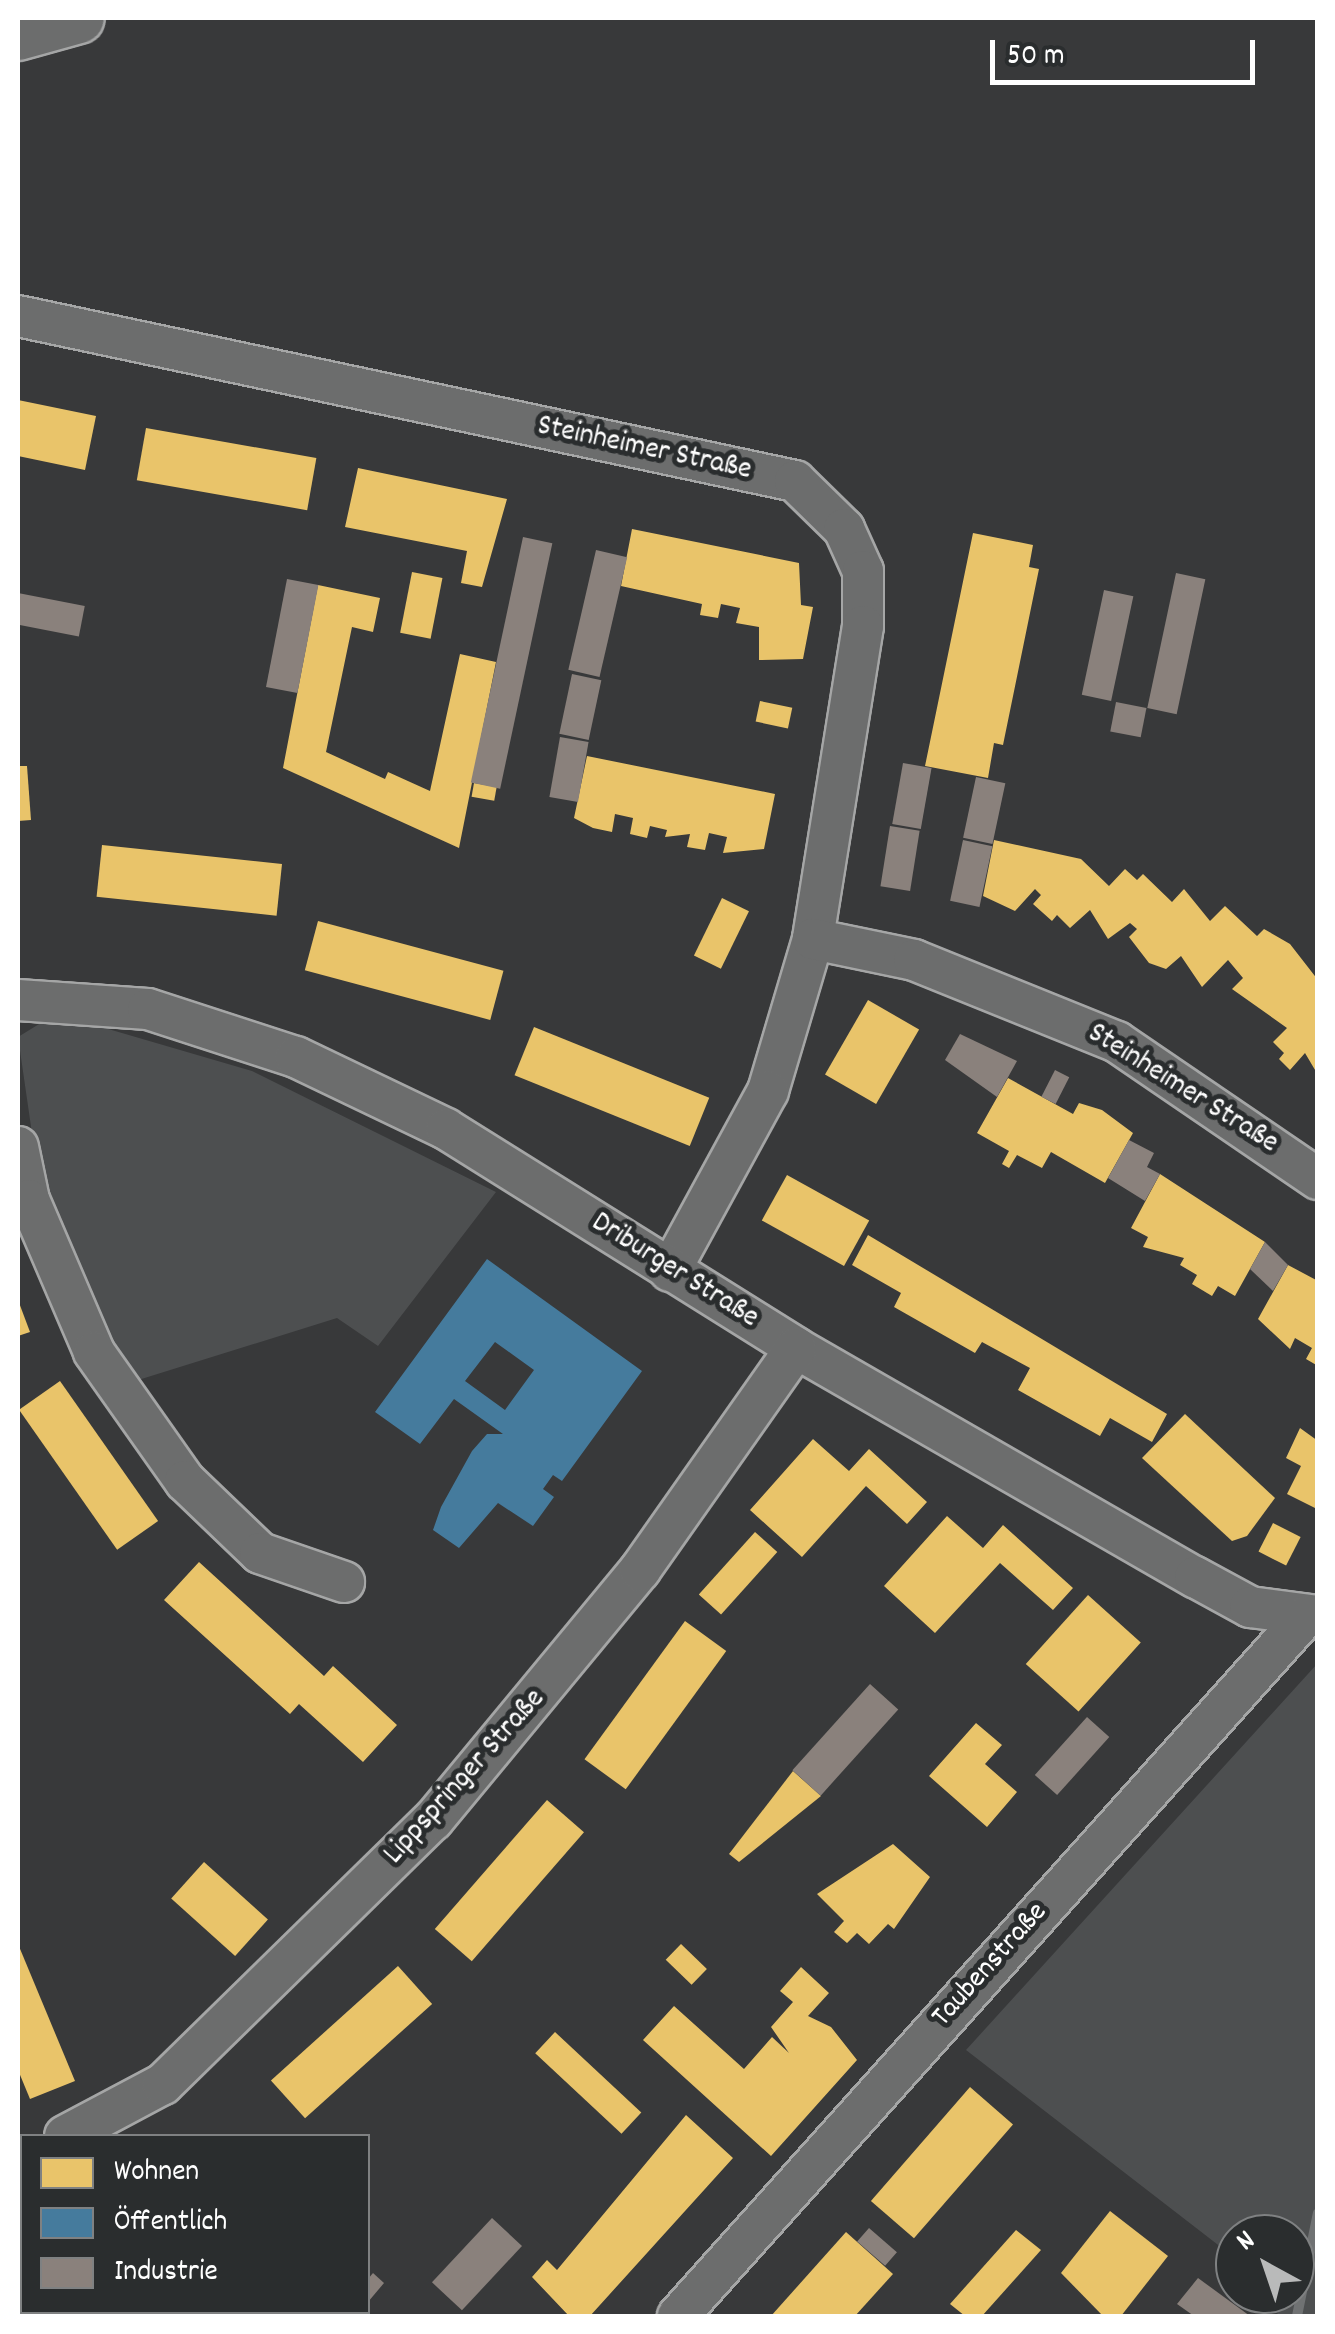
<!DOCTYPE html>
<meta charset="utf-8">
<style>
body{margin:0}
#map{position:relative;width:1335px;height:2334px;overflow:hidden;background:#38393a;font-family:Dekko,sans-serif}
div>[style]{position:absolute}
.green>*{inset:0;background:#4d4f50}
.homes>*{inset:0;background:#e9c46a;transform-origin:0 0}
.public>*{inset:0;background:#457b9d}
.industry>*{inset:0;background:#8a817c;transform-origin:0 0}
.stream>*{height:10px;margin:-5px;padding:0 5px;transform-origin:5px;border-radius:5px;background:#707273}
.roads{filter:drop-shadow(2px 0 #a5a6a6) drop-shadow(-2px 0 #a5a6a6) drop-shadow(0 2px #a5a6a6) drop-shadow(0 -2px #a5a6a6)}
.minor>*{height:40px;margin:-20px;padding:0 20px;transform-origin:20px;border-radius:20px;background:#6c6d6d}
.tertiary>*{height:50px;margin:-25px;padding:0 25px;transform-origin:25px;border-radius:25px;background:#6c6d6d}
span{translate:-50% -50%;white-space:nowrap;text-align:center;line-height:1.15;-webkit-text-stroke:10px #2a2d2e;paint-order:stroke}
.street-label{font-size:30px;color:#fff}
.frame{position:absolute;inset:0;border:20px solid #fff;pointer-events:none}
.legend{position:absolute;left:20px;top:2134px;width:350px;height:180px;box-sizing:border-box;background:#2a2d2e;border:2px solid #7f8182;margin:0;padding:12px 18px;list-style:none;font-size:30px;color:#fff}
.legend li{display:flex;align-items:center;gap:20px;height:50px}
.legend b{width:50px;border:2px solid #7f8182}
.north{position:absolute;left:1215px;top:2214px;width:100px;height:100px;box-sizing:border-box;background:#2a2d2e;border:2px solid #7f8182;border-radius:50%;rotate:320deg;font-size:28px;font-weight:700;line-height:40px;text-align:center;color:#fff}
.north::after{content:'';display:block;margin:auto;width:35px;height:45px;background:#b9baba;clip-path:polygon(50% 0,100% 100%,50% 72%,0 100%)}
.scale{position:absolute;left:990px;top:40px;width:265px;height:45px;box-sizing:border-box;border:5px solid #fff;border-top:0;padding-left:12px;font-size:30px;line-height:35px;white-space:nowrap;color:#fff;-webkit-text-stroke:8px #2a2d2e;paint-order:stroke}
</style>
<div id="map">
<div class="green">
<i style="clip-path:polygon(44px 1021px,98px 1026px,252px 1071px,496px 1192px,378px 1346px,337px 1318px,135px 1381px,88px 1294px,35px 1154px,18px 1037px)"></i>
<i style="clip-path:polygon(1317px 1664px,1317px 2316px,1277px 2316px,1281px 2294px,1295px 2294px,1295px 2234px,1235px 2234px,1235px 2258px,966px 2050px)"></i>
</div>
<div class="homes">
<i style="clip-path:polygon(18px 400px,96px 416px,85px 470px,18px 456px)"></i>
<i style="left:146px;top:428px;width:173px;height:53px;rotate:10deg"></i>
<i style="clip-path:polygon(358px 468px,507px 499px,482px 587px,461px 583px,467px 551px,345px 527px)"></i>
<i style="clip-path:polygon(632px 529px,799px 563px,801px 605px,813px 607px,803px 659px,759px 660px,759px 627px,736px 623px,740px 608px,721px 604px,718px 618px,700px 615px,702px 604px,621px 586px)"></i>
<i style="clip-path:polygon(973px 533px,1033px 545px,1029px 567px,1039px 569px,1003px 745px,994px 743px,988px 778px,925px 766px)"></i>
<i style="left:412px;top:572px;width:31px;height:62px;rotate:11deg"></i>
<i style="clip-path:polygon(318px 585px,380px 598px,373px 632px,352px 627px,326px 752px,385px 779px,388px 772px,430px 791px,460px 654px,496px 662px,459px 848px,283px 768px)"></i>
<i style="left:760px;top:701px;width:33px;height:21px;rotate:12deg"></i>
<i style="clip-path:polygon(587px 756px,775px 794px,764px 849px,723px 853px,727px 837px,709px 833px,705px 850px,687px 847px,690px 834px,665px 837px,667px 830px,650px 826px,647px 838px,630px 834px,633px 818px,615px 814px,612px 832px,593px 828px,574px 818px)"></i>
<i style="clip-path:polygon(18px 766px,27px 766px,31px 820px,18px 821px)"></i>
<i style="left:474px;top:783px;width:23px;height:14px;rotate:10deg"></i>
<i style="clip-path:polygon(994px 840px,1081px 859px,1109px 886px,1125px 869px,1137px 880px,1143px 874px,1172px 902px,1184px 889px,1210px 921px,1225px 906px,1257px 936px,1264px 929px,1290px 944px,1318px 980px,1318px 1075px,1305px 1053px,1290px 1070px,1279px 1059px,1284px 1053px,1273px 1042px,1287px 1028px,1232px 989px,1243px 978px,1228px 960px,1202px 987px,1181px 956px,1166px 969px,1149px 963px,1129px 937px,1137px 929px,1130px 923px,1108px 939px,1090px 910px,1070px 928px,1057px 915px,1052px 921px,1033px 904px,1041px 895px,1035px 889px,1015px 911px,983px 896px)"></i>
<i style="left:102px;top:845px;width:181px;height:52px;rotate:6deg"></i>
<i style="left:722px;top:898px;width:30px;height:64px;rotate:26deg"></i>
<i style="left:318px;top:921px;width:192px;height:51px;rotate:15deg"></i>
<i style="left:868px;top:1000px;width:59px;height:86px;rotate:30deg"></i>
<i style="left:534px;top:1027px;width:189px;height:52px;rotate:22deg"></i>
<i style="clip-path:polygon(1008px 1078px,1073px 1114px,1079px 1103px,1102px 1110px,1133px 1133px,1105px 1183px,1051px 1152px,1042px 1168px,1017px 1155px,1009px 1168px,1002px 1164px,1009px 1151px,977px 1133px)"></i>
<i style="clip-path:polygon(1160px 1174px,1265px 1242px,1235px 1296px,1218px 1286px,1212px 1296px,1192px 1284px,1197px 1275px,1180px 1265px,1184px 1258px,1143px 1247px,1148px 1237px,1131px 1228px)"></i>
<i style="left:787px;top:1175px;width:94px;height:52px;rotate:29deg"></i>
<i style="clip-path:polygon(868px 1235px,1167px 1414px,1152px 1442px,1110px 1418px,1100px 1436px,1018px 1390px,1030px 1368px,982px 1342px,975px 1353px,894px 1307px,901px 1293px,852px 1265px)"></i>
<i style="clip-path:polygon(1288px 1265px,1318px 1281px,1318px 1366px,1306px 1359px,1312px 1348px,1295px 1338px,1290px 1349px,1258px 1319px)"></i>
<i style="clip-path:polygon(18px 1300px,30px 1332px,18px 1336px)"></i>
<i style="left:60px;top:1381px;width:171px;height:50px;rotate:55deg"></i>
<i style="clip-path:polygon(1185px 1414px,1275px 1498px,1247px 1536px,1232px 1541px,1142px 1458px)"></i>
<i style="clip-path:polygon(1300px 1428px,1318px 1441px,1315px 1508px,1287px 1494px,1301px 1466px,1286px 1458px)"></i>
<i style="clip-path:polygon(813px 1439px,849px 1471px,869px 1449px,927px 1502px,907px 1524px,866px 1486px,802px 1557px,750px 1510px)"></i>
<i style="clip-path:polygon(947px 1516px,983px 1548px,1003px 1525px,1073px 1588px,1053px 1610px,1000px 1563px,935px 1633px,884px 1586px)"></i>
<i style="left:1273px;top:1523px;width:31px;height:32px;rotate:27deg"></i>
<i style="left:755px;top:1532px;width:30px;height:84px;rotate:42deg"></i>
<i style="clip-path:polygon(199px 1562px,324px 1676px,333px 1666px,397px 1725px,363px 1762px,299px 1704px,290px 1714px,164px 1600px)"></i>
<i style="left:1088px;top:1595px;width:71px;height:93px;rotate:42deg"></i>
<i style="left:685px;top:1621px;width:51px;height:171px;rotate:36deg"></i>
<i style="clip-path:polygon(976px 1723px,1002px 1745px,985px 1764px,1017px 1792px,987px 1827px,929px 1776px)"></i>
<i style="clip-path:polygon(793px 1771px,821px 1796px,739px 1862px,729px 1854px)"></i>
<i style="left:547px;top:1800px;width:49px;height:171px;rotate:41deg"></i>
<i style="clip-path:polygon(893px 1844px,930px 1877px,894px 1929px,888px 1924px,869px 1944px,857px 1933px,847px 1943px,834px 1932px,844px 1921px,817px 1894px)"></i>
<i style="left:204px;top:1862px;width:86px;height:49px;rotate:42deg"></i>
<i style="clip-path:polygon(18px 1944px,75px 2081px,30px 2099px,18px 2070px)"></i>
<i style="left:681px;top:1944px;width:36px;height:22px;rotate:44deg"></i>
<i style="left:398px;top:1966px;width:51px;height:171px;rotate:48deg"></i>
<i style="clip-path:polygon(801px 1967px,829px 1993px,808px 2016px,831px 2027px,857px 2060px,771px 2156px,643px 2040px,674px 2006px,744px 2069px,772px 2037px,789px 2053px,771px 2027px,793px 2002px,780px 1991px)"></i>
<i style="left:555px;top:2032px;width:118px;height:29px;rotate:43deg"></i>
<i style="left:970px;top:2087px;width:57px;height:151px;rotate:41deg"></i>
<i style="clip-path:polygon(686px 2115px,733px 2158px,590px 2316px,569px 2316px,532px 2277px,547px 2260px,557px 2270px)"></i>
<i style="clip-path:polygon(1110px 2211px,1168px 2256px,1121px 2316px,1103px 2316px,1061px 2273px)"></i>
<i style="clip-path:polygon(1016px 2230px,1041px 2250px,982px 2316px,965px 2316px,950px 2304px)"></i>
<i style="clip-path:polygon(846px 2232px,893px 2274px,855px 2316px,771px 2316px)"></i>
<i style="left:73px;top:2312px;width:74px;height:4px"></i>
</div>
<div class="public">
<i style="clip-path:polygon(evenodd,487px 1259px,642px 1371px,562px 1481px,553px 1475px,543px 1489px,554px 1497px,533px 1526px,498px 1503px,459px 1548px,433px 1530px,441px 1507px,472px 1451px,487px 1434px,503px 1434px,454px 1399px,420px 1444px,375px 1412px,487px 1259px,495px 1342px,534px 1370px,505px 1410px,465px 1381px,495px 1342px)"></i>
</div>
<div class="industry">
<i style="left:523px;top:537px;width:30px;height:251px;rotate:12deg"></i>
<i style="left:596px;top:550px;width:32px;height:123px;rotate:13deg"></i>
<i style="left:1176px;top:573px;width:30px;height:138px;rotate:12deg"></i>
<i style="left:287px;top:579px;width:32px;height:110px;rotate:11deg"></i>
<i style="left:1104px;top:590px;width:30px;height:107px;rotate:12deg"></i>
<i style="left:18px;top:593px;width:68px;height:31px;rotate:11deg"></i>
<i style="left:572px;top:674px;width:30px;height:61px;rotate:12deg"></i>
<i style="left:1116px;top:702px;width:31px;height:30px;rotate:11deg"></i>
<i style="left:560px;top:737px;width:29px;height:61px;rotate:10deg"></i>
<i style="left:903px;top:763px;width:29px;height:62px;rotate:10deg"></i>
<i style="left:976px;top:777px;width:30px;height:62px;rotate:12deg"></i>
<i style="left:890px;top:826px;width:30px;height:61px;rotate:9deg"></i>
<i style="left:963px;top:840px;width:30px;height:62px;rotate:12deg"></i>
<i style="clip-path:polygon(960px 1034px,1017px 1061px,997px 1097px,945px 1060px)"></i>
<i style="left:1055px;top:1070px;width:16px;height:30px;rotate:27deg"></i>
<i style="clip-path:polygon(1129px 1140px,1154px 1153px,1147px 1167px,1160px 1174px,1145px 1201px,1108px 1178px)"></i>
<i style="clip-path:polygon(1265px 1242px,1288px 1265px,1273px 1291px,1250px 1269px)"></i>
<i style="left:870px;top:1684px;width:38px;height:116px;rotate:42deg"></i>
<i style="left:1087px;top:1717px;width:30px;height:78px;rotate:42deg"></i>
<i style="left:492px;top:2218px;width:41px;height:88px;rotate:43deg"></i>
<i style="left:869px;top:2228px;width:37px;height:18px;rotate:41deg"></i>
<i style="clip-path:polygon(373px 2273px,384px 2283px,368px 2302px,368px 2279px)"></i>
<i style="clip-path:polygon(1198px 2278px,1250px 2316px,1194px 2316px,1177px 2304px)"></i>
</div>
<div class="stream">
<i style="left:1297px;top:2316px;width:105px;rotate:-78.5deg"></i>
</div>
<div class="roads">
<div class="minor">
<i style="left:18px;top:316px;width:794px;rotate:11.99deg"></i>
<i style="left:795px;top:481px;width:69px;rotate:44.4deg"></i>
<i style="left:844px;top:529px;width:46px;rotate:65.7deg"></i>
<i style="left:863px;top:571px;width:55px;rotate:90deg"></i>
<i style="left:863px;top:626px;width:317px;rotate:99.1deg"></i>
<i style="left:813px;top:939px;width:159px;rotate:106.5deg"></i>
<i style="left:768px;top:1091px;width:205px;rotate:118.6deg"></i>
<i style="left:813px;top:939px;width:103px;rotate:11.7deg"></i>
<i style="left:914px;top:960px;width:219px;rotate:22deg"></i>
<i style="left:1117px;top:1042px;width:243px;rotate:34.3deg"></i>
<i style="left:18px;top:1000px;width:130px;rotate:4deg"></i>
<i style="left:148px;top:1009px;width:156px;rotate:18deg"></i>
<i style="left:296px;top:1057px;width:166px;rotate:25.6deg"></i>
<i style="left:446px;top:1129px;width:413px;rotate:32deg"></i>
<i style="left:796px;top:1348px;width:460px;rotate:29.9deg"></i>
<i style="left:1195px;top:1577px;width:63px;rotate:28.6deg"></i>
<i style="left:1250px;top:1607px;width:69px;rotate:7.5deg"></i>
<i style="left:18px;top:1147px;width:54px;rotate:78.3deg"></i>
<i style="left:29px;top:1200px;width:165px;rotate:66.8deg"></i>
<i style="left:94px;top:1352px;width:158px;rotate:54.8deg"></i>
<i style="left:185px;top:1481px;width:104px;rotate:43.8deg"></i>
<i style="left:260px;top:1553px;width:89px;rotate:19deg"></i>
<i style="left:65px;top:2136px;width:111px;rotate:-28deg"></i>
<i style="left:163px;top:2084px;width:378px;rotate:-44.4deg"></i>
<i style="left:433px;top:1820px;width:325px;rotate:-50.4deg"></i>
<i style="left:640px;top:1570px;width:271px;rotate:-54.9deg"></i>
<i style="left:18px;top:2162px;width:5px;rotate:-37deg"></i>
<i style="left:18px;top:2279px;width:13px;rotate:72deg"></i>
<i style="left:678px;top:2316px;width:939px;rotate:-48.11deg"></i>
</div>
<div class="tertiary">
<i style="left:18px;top:35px;width:63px;rotate:-15.6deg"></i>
</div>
</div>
<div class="street-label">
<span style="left:644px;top:450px;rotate:12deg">Steinheimer Straße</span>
<span style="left:1182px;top:1090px;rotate:32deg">Steinheimer Straße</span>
<span style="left:674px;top:1272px;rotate:32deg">Driburger Straße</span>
<span style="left:466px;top:1778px;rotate:-48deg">Lippspringer Straße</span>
<span style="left:991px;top:1966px;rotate:-48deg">Taubenstraße</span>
</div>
<div class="frame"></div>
<ul class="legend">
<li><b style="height:28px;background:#e9c46a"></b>Wohnen</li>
<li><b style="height:28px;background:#457b9d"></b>Öffentlich</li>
<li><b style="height:28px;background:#8a817c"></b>Industrie</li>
</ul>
<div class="north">N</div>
<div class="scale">50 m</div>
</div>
